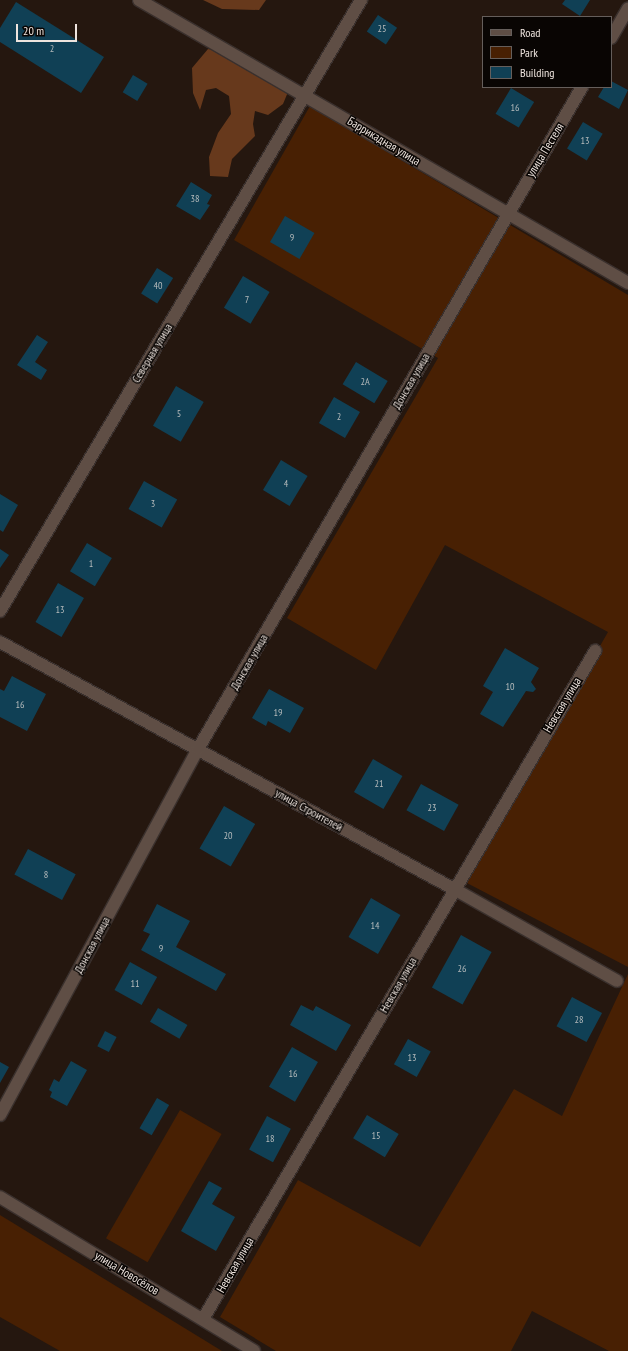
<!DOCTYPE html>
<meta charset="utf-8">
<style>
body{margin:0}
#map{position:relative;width:628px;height:1351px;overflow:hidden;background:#25170f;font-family:"PT Sans Narrow",sans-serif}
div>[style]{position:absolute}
.green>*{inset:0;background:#482003;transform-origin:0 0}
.forest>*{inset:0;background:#67391c}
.building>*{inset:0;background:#104055;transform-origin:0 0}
.roads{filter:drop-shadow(1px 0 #3a302d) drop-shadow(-1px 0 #3a302d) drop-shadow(0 1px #3a302d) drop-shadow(0 -1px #3a302d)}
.minor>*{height:12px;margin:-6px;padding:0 6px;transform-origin:6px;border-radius:6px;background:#5f4e45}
span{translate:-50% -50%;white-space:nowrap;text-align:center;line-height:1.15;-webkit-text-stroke:3px #090503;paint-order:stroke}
.number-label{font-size:10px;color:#b6bbbc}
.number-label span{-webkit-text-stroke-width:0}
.street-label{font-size:12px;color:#eee4de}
.legend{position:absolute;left:482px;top:16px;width:130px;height:72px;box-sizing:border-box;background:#090503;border:1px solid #655e5b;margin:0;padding:5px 7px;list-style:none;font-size:12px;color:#eee4de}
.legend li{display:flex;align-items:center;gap:8px;height:20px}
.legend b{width:20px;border:1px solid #655e5b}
.scale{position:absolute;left:16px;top:24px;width:61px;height:18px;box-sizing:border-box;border:2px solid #eee4de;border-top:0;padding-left:5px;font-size:12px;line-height:14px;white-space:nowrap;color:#eee4de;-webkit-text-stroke:3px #090503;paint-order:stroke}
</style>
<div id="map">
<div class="green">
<i style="clip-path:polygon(310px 106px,628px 295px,628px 967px,465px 882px,608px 632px,445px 545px,376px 670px,287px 618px,438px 358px,234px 240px)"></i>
<i style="clip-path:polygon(628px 974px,628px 1351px,609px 1351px,532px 1311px,511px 1351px,276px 1351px,220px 1317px,298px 1180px,420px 1247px,514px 1089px,562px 1116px)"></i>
<i style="left:180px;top:1110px;width:48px;height:148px;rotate:30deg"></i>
<i style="clip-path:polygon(0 1215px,222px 1351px,60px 1351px,0 1317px)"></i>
</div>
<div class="forest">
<i style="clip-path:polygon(203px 0,266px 0,259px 10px,222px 9px)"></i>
<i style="clip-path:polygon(208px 49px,224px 51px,288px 92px,283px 104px,268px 115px,255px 111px,253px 124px,255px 136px,232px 159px,228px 177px,210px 176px,209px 157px,218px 133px,231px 114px,229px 96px,216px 88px,206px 90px,200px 110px,193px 93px,192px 68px)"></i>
</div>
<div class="building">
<i style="clip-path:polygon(565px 0,590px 0,580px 16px,562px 4px)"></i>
<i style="clip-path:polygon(16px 2px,104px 57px,81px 93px,0 42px,0 28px)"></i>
<i style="left:378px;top:15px;width:23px;height:20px;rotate:34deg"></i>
<i style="left:133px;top:75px;width:17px;height:20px;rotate:31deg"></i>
<i style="clip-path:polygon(611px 81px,628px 90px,619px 109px,598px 97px,604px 87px,611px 87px)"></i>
<i style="left:511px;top:88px;width:27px;height:30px;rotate:31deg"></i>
<i style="left:583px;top:122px;width:23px;height:31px;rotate:31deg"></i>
<i style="clip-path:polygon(191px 182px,212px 195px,207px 204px,210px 205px,200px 220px,176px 206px)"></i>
<i style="left:285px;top:216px;width:34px;height:30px;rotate:30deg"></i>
<i style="left:157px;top:268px;width:19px;height:30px;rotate:32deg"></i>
<i style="left:243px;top:276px;width:31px;height:37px;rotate:31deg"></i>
<i style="clip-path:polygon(37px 335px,48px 342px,35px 362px,47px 370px,41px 380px,17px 365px)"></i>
<i style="left:356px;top:362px;width:37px;height:26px;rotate:31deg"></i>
<i style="left:176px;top:386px;width:32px;height:46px;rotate:30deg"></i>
<i style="left:334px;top:397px;width:30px;height:30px;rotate:30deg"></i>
<i style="left:281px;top:460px;width:31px;height:35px;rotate:31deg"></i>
<i style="left:144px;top:481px;width:38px;height:32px;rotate:29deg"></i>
<i style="clip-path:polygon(0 494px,18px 505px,3px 532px,0 530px)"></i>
<i style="left:87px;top:543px;width:29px;height:33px;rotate:31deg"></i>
<i style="clip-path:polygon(0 549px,9px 555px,0 568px)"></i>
<i style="left:58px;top:583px;width:30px;height:45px;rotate:30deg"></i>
<i style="clip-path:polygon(505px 648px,539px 668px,531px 682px,536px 689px,533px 692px,526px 691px,503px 727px,480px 714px,493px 692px,483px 686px)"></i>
<i style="clip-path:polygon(12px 676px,46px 694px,27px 731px,0 717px,0 689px,4px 691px)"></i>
<i style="clip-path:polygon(269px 689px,304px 708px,290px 733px,268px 721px,266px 726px,252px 718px)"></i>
<i style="left:373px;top:759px;width:34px;height:38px;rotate:30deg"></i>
<i style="left:421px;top:784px;width:43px;height:30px;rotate:29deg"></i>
<i style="left:224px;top:806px;width:36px;height:49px;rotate:30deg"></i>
<i style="left:28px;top:849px;width:54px;height:29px;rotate:28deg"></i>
<i style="left:371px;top:898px;width:34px;height:45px;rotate:30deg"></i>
<i style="clip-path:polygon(157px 904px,190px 921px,176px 947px,226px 974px,216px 991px,141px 950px,150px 934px,143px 931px)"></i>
<i style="left:461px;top:935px;width:35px;height:60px;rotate:29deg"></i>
<i style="left:130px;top:962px;width:31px;height:32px;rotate:29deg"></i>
<i style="left:572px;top:997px;width:34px;height:33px;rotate:28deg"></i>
<i style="clip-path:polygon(301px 1005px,313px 1011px,316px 1006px,351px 1025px,336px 1051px,290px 1025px)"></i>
<i style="left:158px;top:1008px;width:34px;height:16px;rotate:30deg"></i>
<i style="left:105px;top:1031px;width:13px;height:17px;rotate:27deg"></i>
<i style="left:408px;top:1039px;width:26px;height:29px;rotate:29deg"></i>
<i style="left:292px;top:1047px;width:30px;height:46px;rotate:30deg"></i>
<i style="clip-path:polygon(71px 1061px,87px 1070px,67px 1106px,50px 1097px,52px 1092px,49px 1090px,54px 1079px,59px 1082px)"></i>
<i style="clip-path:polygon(0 1062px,9px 1067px,0 1083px)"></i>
<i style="left:157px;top:1098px;width:14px;height:35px;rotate:30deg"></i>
<i style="left:367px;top:1115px;width:37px;height:27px;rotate:31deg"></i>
<i style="left:267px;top:1116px;width:27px;height:38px;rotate:28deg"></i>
<i style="clip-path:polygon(209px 1181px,222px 1188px,212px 1204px,235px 1217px,216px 1251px,181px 1231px)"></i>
</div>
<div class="roads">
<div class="minor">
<i style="left:139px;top:0;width:565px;rotate:30.06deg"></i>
<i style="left:611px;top:38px;width:34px;rotate:-60deg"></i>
<i style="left:0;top:611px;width:710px;rotate:-59.42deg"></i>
<i style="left:0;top:642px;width:517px;rotate:28.55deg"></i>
<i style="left:454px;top:889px;width:187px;rotate:29.4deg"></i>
<i style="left:0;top:1115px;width:416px;rotate:-61.6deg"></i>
<i style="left:198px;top:749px;width:765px;rotate:-59.88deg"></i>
<i style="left:0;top:1197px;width:297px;rotate:31.2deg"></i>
<i style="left:203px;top:1319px;width:775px;rotate:-59.59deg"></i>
</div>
</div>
<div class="number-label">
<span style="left:382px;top:29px">25</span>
<span style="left:52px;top:49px">2</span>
<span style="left:515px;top:108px">16</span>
<span style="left:585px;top:141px">13</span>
<span style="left:195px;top:199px">38</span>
<span style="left:292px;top:238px">9</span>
<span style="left:158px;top:286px">40</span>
<span style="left:247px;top:300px">7</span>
<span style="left:365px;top:382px">2А</span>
<span style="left:179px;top:414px">5</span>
<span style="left:339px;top:417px">2</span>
<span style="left:286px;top:484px">4</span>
<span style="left:153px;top:504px">3</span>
<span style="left:91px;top:564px">1</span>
<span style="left:60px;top:610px">13</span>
<span style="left:510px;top:687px">10</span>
<span style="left:20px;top:705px">16</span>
<span style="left:278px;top:713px">19</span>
<span style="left:379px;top:784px">21</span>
<span style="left:432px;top:808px">23</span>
<span style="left:228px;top:836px">20</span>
<span style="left:46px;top:875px">8</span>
<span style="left:375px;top:926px">14</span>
<span style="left:161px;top:949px">9</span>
<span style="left:462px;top:969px">26</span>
<span style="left:135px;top:984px">11</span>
<span style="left:579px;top:1020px">28</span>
<span style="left:412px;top:1058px">13</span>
<span style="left:293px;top:1074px">16</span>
<span style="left:376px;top:1136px">15</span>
<span style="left:270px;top:1139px">18</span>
</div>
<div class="street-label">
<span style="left:384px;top:141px;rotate:31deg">Баррикадная улица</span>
<span style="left:545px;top:150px;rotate:-59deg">улица Пестеля</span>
<span style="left:152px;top:353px;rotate:-59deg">Северная улица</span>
<span style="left:411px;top:381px;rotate:-60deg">Донская улица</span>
<span style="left:249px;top:662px;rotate:-60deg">Донская улица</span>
<span style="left:562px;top:705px;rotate:-59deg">Невская улица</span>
<span style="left:309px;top:810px;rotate:29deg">улица Строителей</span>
<span style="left:92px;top:945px;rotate:-62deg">Донская улица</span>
<span style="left:398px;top:985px;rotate:-60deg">Невская улица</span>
<span style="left:235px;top:1265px;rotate:-60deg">Невская улица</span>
<span style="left:127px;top:1273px;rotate:31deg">улица Новосёлов</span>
</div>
<ul class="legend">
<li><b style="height:5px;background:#5f4e45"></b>Road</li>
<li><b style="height:11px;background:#482003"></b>Park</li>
<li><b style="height:11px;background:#104055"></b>Building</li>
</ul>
<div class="scale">20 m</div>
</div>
